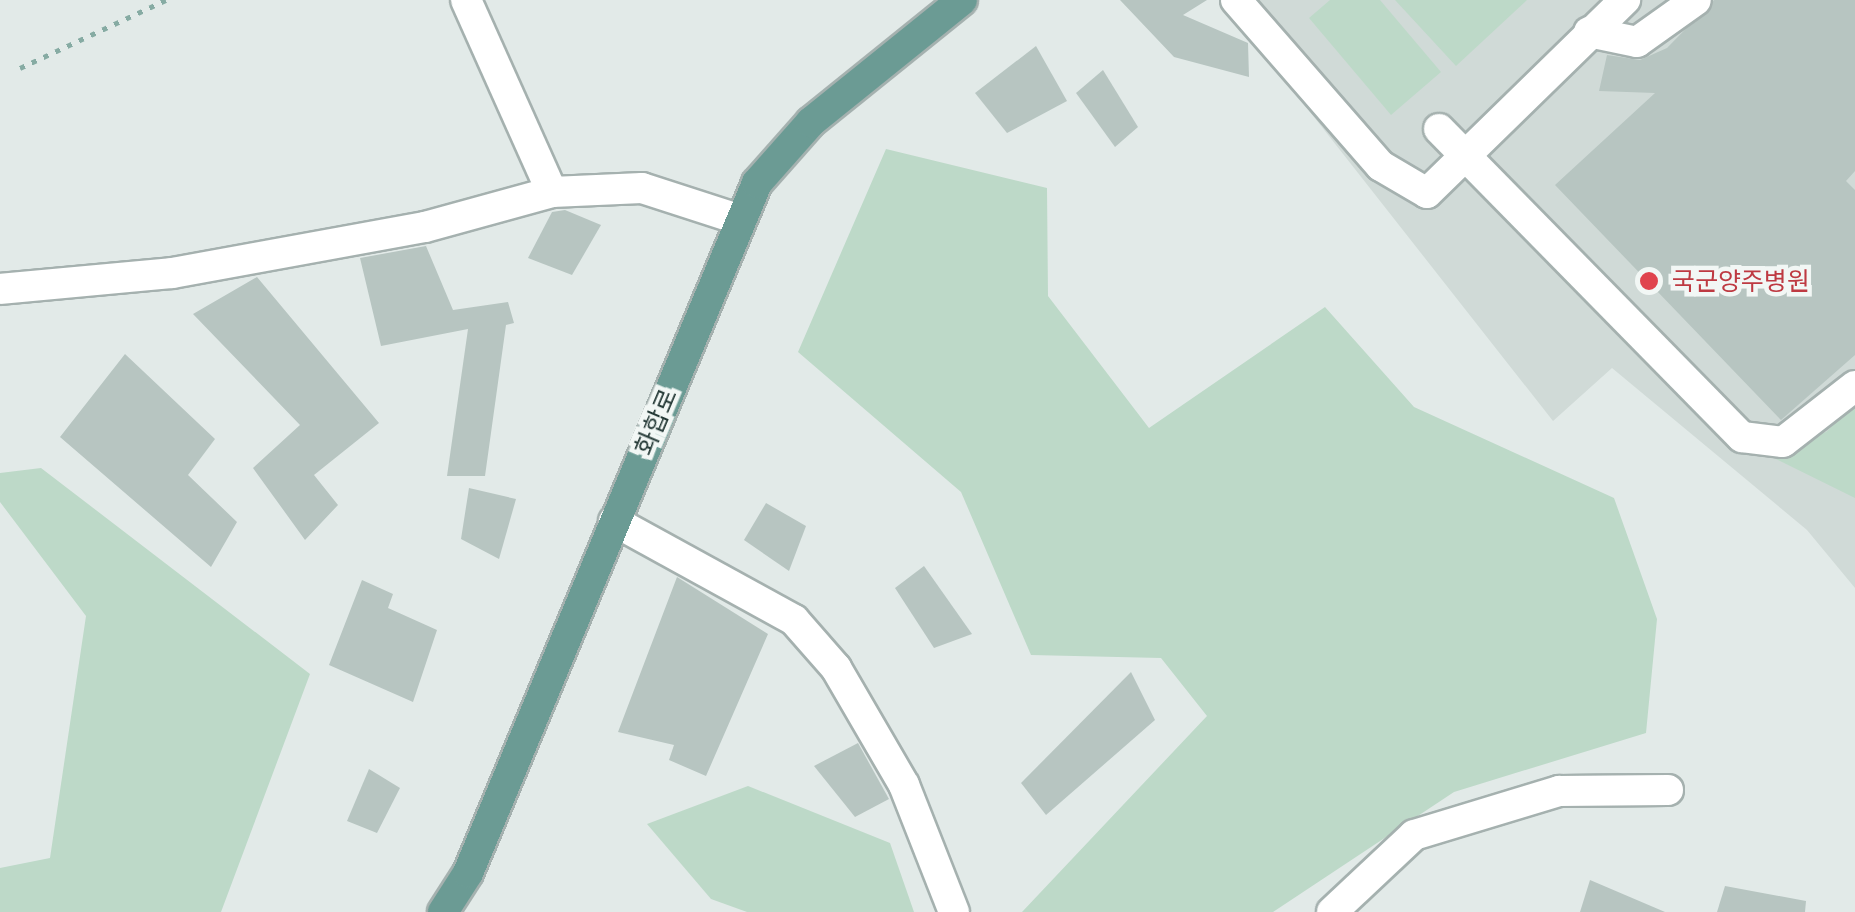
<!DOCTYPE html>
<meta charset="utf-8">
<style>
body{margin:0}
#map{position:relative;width:1855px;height:912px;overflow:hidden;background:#e2eae8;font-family:"PT Sans Narrow","Noto Sans KR",sans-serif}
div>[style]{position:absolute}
.built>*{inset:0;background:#d0dad7}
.green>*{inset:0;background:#bdd9c8}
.building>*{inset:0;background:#b7c5c1}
.path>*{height:5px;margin-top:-2.5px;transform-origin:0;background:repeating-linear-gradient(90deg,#86aba3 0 5px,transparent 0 13px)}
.roads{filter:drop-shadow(2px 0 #a5b1af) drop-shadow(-2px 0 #a5b1af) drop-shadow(0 2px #a5b1af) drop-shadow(0 -2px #a5b1af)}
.minor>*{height:30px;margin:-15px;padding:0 15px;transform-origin:15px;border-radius:15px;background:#fff}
.major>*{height:30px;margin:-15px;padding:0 15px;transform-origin:15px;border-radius:15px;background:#6b9b94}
.dots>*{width:28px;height:28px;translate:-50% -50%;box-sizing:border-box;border:5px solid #f2f7f5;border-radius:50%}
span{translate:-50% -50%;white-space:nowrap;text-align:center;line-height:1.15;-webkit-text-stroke:9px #f2f7f5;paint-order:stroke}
.health-label{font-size:25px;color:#be3a42}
.left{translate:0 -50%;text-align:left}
.street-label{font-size:25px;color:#243936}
</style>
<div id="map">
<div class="built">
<i style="clip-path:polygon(1222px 0,1855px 0,1855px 588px,1807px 530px,1612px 368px,1553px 421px)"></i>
</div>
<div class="green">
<i style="clip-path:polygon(1330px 0,1380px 0,1441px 72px,1391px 115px,1309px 18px)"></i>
<i style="clip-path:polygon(1395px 0,1527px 0,1456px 66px)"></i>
<i style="clip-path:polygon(886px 149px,1047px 188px,1048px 296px,1149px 428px,1325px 307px,1414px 407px,1614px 498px,1657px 619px,1646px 733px,1454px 792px,1273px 912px,1022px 912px,1207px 716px,1161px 658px,1031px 655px,961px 492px,798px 352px)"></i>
<i style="clip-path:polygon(1855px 404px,1855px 498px,1760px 451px,1826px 432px)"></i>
<i style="clip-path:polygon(41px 468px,310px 674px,221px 912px,0 912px,0 868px,50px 858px,86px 616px,0 502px,0 473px)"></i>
<i style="clip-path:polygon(748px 786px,890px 843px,914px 912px,747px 912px,711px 899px,647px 824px)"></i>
</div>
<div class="building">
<i style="clip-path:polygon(1120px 0,1207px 0,1183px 15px,1248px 43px,1249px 77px,1174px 57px)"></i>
<i style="clip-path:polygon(1714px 0,1855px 0,1855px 171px,1846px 181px,1855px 190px,1855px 355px,1781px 420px,1555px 185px,1655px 93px,1599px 91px,1607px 55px,1640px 60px,1667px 48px)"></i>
<i style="clip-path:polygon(1036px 46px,1067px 101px,1007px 133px,975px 93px)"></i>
<i style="clip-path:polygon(1103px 70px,1138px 127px,1115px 147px,1076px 93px)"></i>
<i style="clip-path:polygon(565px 210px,601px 225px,572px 275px,528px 258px,552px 212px)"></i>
<i style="clip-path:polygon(426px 246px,453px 310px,508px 302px,514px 323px,506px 325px,485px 476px,447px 476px,468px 329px,381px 346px,360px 258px)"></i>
<i style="clip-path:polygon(257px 277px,379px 423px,314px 475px,338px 505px,305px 540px,253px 468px,300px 425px,193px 314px)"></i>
<i style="clip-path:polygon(125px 354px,215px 439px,188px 475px,237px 522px,211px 567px,60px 437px)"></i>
<i style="clip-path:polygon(469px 488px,516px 499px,499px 559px,461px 539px)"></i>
<i style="clip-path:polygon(766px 503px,806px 526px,789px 571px,744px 540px)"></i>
<i style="clip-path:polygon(924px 566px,972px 634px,934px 648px,895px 588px)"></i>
<i style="clip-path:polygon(677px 577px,768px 634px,706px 776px,669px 760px,674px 745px,618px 732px)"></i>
<i style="clip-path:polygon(362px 580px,393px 594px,388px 608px,437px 630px,413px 702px,329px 665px)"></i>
<i style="clip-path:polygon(1131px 672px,1155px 720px,1046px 815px,1021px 783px)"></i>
<i style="clip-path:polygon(858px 743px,889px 799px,855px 817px,814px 766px)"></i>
<i style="clip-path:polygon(369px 769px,400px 788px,377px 833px,347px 821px)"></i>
<i style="clip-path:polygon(1590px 880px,1665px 912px,1580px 912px)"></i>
<i style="clip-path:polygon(1725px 886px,1806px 901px,1805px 912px,1717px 912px)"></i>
</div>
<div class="path">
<i style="left:20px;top:68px;width:161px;rotate:-25deg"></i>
</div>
<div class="roads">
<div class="minor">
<i style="left:466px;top:0;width:210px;rotate:65.9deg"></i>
<i style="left:1236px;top:0;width:220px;rotate:48.9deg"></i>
<i style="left:1381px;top:166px;width:53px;rotate:30.4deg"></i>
<i style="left:1427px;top:193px;width:277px;rotate:-44.3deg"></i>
<i style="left:1589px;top:32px;width:49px;rotate:11.8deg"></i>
<i style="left:1637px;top:42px;width:72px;rotate:-35.4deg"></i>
<i style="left:1439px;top:129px;width:432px;rotate:45.5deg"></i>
<i style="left:1742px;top:437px;width:41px;rotate:7deg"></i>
<i style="left:1783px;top:442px;width:91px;rotate:-37.9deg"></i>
<i style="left:0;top:289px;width:173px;rotate:-5.3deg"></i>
<i style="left:172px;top:273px;width:257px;rotate:-10.3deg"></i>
<i style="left:425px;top:227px;width:132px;rotate:-15.4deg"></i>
<i style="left:552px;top:192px;width:90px;rotate:-2.5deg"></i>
<i style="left:642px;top:188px;width:104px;rotate:17.9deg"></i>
<i style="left:614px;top:521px;width:205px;rotate:28.8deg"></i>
<i style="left:794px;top:620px;width:64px;rotate:48.8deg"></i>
<i style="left:836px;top:668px;width:135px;rotate:59.8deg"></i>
<i style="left:904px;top:785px;width:136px;rotate:68.5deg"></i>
<i style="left:1332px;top:912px;width:112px;rotate:-43.2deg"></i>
<i style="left:1414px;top:835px;width:152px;rotate:-16.9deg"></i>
<i style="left:1559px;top:791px;width:109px;rotate:-0.5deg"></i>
</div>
<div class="major">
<i style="left:443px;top:912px;width:46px;rotate:-57.3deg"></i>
<i style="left:468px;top:873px;width:748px;rotate:-67.27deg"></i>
<i style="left:757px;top:183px;width:81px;rotate:-48.5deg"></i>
<i style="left:811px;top:122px;width:194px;rotate:-38.9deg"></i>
</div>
</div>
<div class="dots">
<i style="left:1649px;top:281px;background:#e0444e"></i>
</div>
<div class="health-label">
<span class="left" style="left:1672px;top:281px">국군양주병원</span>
</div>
<div class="street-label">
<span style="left:656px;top:422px;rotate:-67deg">화합로</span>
</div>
</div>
